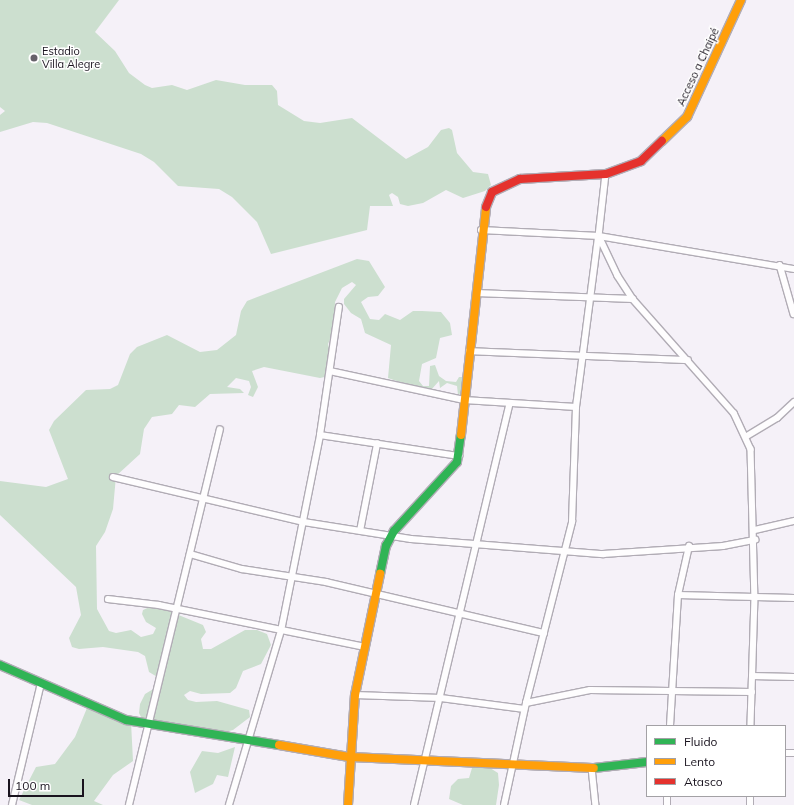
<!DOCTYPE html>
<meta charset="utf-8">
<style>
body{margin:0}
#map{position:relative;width:794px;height:805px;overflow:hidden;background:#f5f1f8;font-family:Mulish,sans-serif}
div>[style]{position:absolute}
.green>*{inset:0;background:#ccdfcf}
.roads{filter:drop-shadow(1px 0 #b1acb5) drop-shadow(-1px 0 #b1acb5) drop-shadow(0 1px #b1acb5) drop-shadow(0 -1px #b1acb5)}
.street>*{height:5.5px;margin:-2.75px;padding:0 2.75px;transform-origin:2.75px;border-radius:2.75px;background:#fefdfe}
.fast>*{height:8px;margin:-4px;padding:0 4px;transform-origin:4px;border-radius:4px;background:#30b455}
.slow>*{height:8px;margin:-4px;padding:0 4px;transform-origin:4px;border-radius:4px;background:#ff9f0a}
.jam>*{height:8px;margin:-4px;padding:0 4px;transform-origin:4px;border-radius:4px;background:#e5322d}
.dots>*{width:11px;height:11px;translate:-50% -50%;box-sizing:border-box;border:2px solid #fff;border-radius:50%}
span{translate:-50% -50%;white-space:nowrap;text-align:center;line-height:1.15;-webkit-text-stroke:3px #fff;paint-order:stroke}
.poi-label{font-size:11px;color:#19131e}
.left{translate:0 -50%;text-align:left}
.street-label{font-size:11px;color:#19131e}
.legend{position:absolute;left:646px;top:725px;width:140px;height:72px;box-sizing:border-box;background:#fff;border:1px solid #a3a1a5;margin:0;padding:5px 7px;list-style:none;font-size:12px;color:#19131e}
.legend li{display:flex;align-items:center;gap:8px;height:20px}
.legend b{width:20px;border:1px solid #a3a1a5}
.scale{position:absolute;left:8px;top:779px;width:76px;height:18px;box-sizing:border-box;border:2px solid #19131e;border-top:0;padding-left:5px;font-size:12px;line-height:14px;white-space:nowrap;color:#19131e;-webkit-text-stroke:3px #fff;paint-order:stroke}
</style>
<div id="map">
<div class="green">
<i style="clip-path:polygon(0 0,119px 0,95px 32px,115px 51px,129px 73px,145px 85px,152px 88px,172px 85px,187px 90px,216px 80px,245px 85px,272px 85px,277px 91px,278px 105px,304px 121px,320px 123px,352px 118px,406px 159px,428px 147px,441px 130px,449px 128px,452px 130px,457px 153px,473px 172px,488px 174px,491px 185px,485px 191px,463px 198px,446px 190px,423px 203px,408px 206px,400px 204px,398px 197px,392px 193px,389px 195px,393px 206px,370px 206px,367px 230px,271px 254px,257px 222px,232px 197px,219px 189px,178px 186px,154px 162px,141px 154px,47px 123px,33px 122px,0 132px,0 115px,5px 111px,0 107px)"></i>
<i style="clip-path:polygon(357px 259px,369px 261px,385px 287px,378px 296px,368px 297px,361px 302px,370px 319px,379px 320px,385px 314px,400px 320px,413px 311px,422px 311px,441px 312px,450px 323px,452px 335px,440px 338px,436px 358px,422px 364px,419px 381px,423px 386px,429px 386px,430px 366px,435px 365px,439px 376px,446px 381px,456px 382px,459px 377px,463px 377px,463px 391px,458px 395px,457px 386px,447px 383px,440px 388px,439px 381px,431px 390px,422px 390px,388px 378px,391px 345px,365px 333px,361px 319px,351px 313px,344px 304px,344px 299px,356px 285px,352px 282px,342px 288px,335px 302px,334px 330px,328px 344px,333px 362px,329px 376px,320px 378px,264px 367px,252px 371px,258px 387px,253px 397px,248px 395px,251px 387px,249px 381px,236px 378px,227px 387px,240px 389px,244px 393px,210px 394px,195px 407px,179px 405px,172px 414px,152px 417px,144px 429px,140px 454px,116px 476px,113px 509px,105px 532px,96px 546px,97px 609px,109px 631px,116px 633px,131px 630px,141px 637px,153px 634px,156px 628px,146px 622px,142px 614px,143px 610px,154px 605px,203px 625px,206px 632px,201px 639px,203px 649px,211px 649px,245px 630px,257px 630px,267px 634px,271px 645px,261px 664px,243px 671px,236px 688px,230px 693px,201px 694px,190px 691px,184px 695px,188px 700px,196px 702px,217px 701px,249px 710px,250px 717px,233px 730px,225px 732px,143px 721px,139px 713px,140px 704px,145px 694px,155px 688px,159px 678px,149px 672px,145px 656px,138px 652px,103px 647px,79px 649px,72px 647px,69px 638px,81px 615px,76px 587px,0 515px,0 481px,46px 487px,68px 479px,49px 430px,54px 421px,86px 390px,110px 389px,118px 385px,130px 354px,137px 347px,167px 335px,200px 352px,217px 350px,236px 335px,241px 311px,247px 301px)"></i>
<i style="clip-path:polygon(87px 708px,131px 722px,133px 761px,113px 775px,94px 801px,103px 805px,32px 805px,19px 800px,36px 767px,55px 764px,75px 737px)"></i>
<i style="clip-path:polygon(235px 747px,228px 777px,217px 775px,213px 784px,195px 793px,190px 772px,202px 751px,218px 753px)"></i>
<i style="clip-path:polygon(479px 761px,498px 773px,499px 785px,496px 805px,463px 805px,449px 799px,451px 786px,458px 779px,469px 778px,472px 768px)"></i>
</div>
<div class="roads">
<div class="street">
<i style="left:606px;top:174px;width:62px;rotate:96.4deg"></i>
<i style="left:599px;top:236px;width:44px;rotate:64.6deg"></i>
<i style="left:618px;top:276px;width:27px;rotate:57deg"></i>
<i style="left:633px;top:299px;width:152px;rotate:48.5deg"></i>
<i style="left:734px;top:413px;width:40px;rotate:65deg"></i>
<i style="left:751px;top:449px;width:148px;rotate:88.5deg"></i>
<i style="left:755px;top:597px;width:129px;rotate:91.8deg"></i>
<i style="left:481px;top:230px;width:118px;rotate:2.9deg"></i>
<i style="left:599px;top:236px;width:198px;rotate:9.6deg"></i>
<i style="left:780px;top:265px;width:51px;rotate:74.1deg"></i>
<i style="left:476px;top:293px;width:157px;rotate:2.2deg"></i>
<i style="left:469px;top:351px;width:219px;rotate:2.4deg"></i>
<i style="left:330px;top:371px;width:137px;rotate:12.2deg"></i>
<i style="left:464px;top:400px;width:112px;rotate:3.6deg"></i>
<i style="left:320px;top:435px;width:141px;rotate:8.6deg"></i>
<i style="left:747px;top:436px;width:35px;rotate:-31deg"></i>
<i style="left:777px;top:418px;width:23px;rotate:-43deg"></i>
<i style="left:113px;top:477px;width:196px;rotate:13.3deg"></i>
<i style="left:304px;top:522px;width:108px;rotate:9deg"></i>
<i style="left:411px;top:539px;width:193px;rotate:4.5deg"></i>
<i style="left:603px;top:554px;width:120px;rotate:-3.8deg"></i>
<i style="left:723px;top:546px;width:33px;rotate:-11deg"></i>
<i style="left:755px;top:530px;width:40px;rotate:-13deg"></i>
<i style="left:360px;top:531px;width:89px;rotate:-78.9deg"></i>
<i style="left:190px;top:554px;width:54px;rotate:16.1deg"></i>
<i style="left:242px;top:569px;width:85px;rotate:8.8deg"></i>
<i style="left:326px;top:582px;width:224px;rotate:13.2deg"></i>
<i style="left:678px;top:595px;width:116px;rotate:1.5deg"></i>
<i style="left:108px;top:599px;width:51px;rotate:6.7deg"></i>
<i style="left:159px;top:605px;width:210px;rotate:11.5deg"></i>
<i style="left:752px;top:676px;width:42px;rotate:1.4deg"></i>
<i style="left:355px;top:695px;width:86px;rotate:2deg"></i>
<i style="left:441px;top:698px;width:84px;rotate:7.5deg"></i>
<i style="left:526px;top:703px;width:65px;rotate:-11.5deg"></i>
<i style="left:590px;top:690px;width:162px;rotate:0.7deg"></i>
<i style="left:670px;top:726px;width:131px;rotate:-86.5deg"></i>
<i style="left:678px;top:595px;width:50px;rotate:-77.3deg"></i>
<i style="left:785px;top:753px;width:9px"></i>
<i style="left:592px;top:768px;width:37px;rotate:84deg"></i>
<i style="left:12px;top:805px;width:125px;rotate:-76.6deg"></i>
<i style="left:129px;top:805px;width:386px;rotate:-76.4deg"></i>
<i style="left:229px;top:805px;width:182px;rotate:-73.4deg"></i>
<i style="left:281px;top:631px;width:200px;rotate:-78.7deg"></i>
<i style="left:320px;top:435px;width:129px;rotate:-81.6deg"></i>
<i style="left:414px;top:805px;width:411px;rotate:-76.6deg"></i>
<i style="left:504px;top:805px;width:104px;rotate:-77.8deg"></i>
<i style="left:526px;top:703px;width:187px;rotate:-75.7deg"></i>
<i style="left:572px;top:522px;width:115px;rotate:-88deg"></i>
<i style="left:576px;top:407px;width:171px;rotate:-82.6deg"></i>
<i style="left:667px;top:805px;width:9px;rotate:-90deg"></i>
<i style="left:750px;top:805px;width:9px;rotate:-90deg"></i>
</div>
<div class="fast">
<i style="left:380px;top:574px;width:29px;rotate:-78deg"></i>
<i style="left:386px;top:546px;width:17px;rotate:-62deg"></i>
<i style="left:394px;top:531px;width:93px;rotate:-47.6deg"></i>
<i style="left:457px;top:462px;width:27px;rotate:-82deg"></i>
<i style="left:0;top:665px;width:137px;rotate:23.6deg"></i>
<i style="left:126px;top:720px;width:155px;rotate:9.3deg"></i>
<i style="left:594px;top:768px;width:53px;rotate:-6.5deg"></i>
</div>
<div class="slow">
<i style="left:662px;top:141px;width:35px;rotate:-44deg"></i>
<i style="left:687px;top:117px;width:129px;rotate:-65.2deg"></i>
<i style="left:461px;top:435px;width:229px;rotate:-83.7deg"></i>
<i style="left:279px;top:745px;width:71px;rotate:9.7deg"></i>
<i style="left:349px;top:757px;width:245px;rotate:2.6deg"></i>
<i style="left:348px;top:805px;width:110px;rotate:-86.4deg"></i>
<i style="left:355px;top:695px;width:124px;rotate:-78.3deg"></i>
</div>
<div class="jam">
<i style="left:486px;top:207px;width:16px;rotate:-68deg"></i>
<i style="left:492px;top:192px;width:31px;rotate:-25deg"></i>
<i style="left:520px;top:179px;width:86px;rotate:-3.3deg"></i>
<i style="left:606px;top:174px;width:37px;rotate:-20deg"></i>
<i style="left:641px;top:161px;width:29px;rotate:-44deg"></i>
</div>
</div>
<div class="dots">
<i style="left:34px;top:58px;background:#66616a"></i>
</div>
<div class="poi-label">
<span class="left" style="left:42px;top:58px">Estadio<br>Villa Alegre</span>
</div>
<div class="street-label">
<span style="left:698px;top:67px;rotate:-65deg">Acceso a Chaipé</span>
</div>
<ul class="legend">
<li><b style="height:5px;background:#30b455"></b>Fluido</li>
<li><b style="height:5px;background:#ff9f0a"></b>Lento</li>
<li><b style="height:5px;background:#e5322d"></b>Atasco</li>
</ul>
<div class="scale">100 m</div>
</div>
